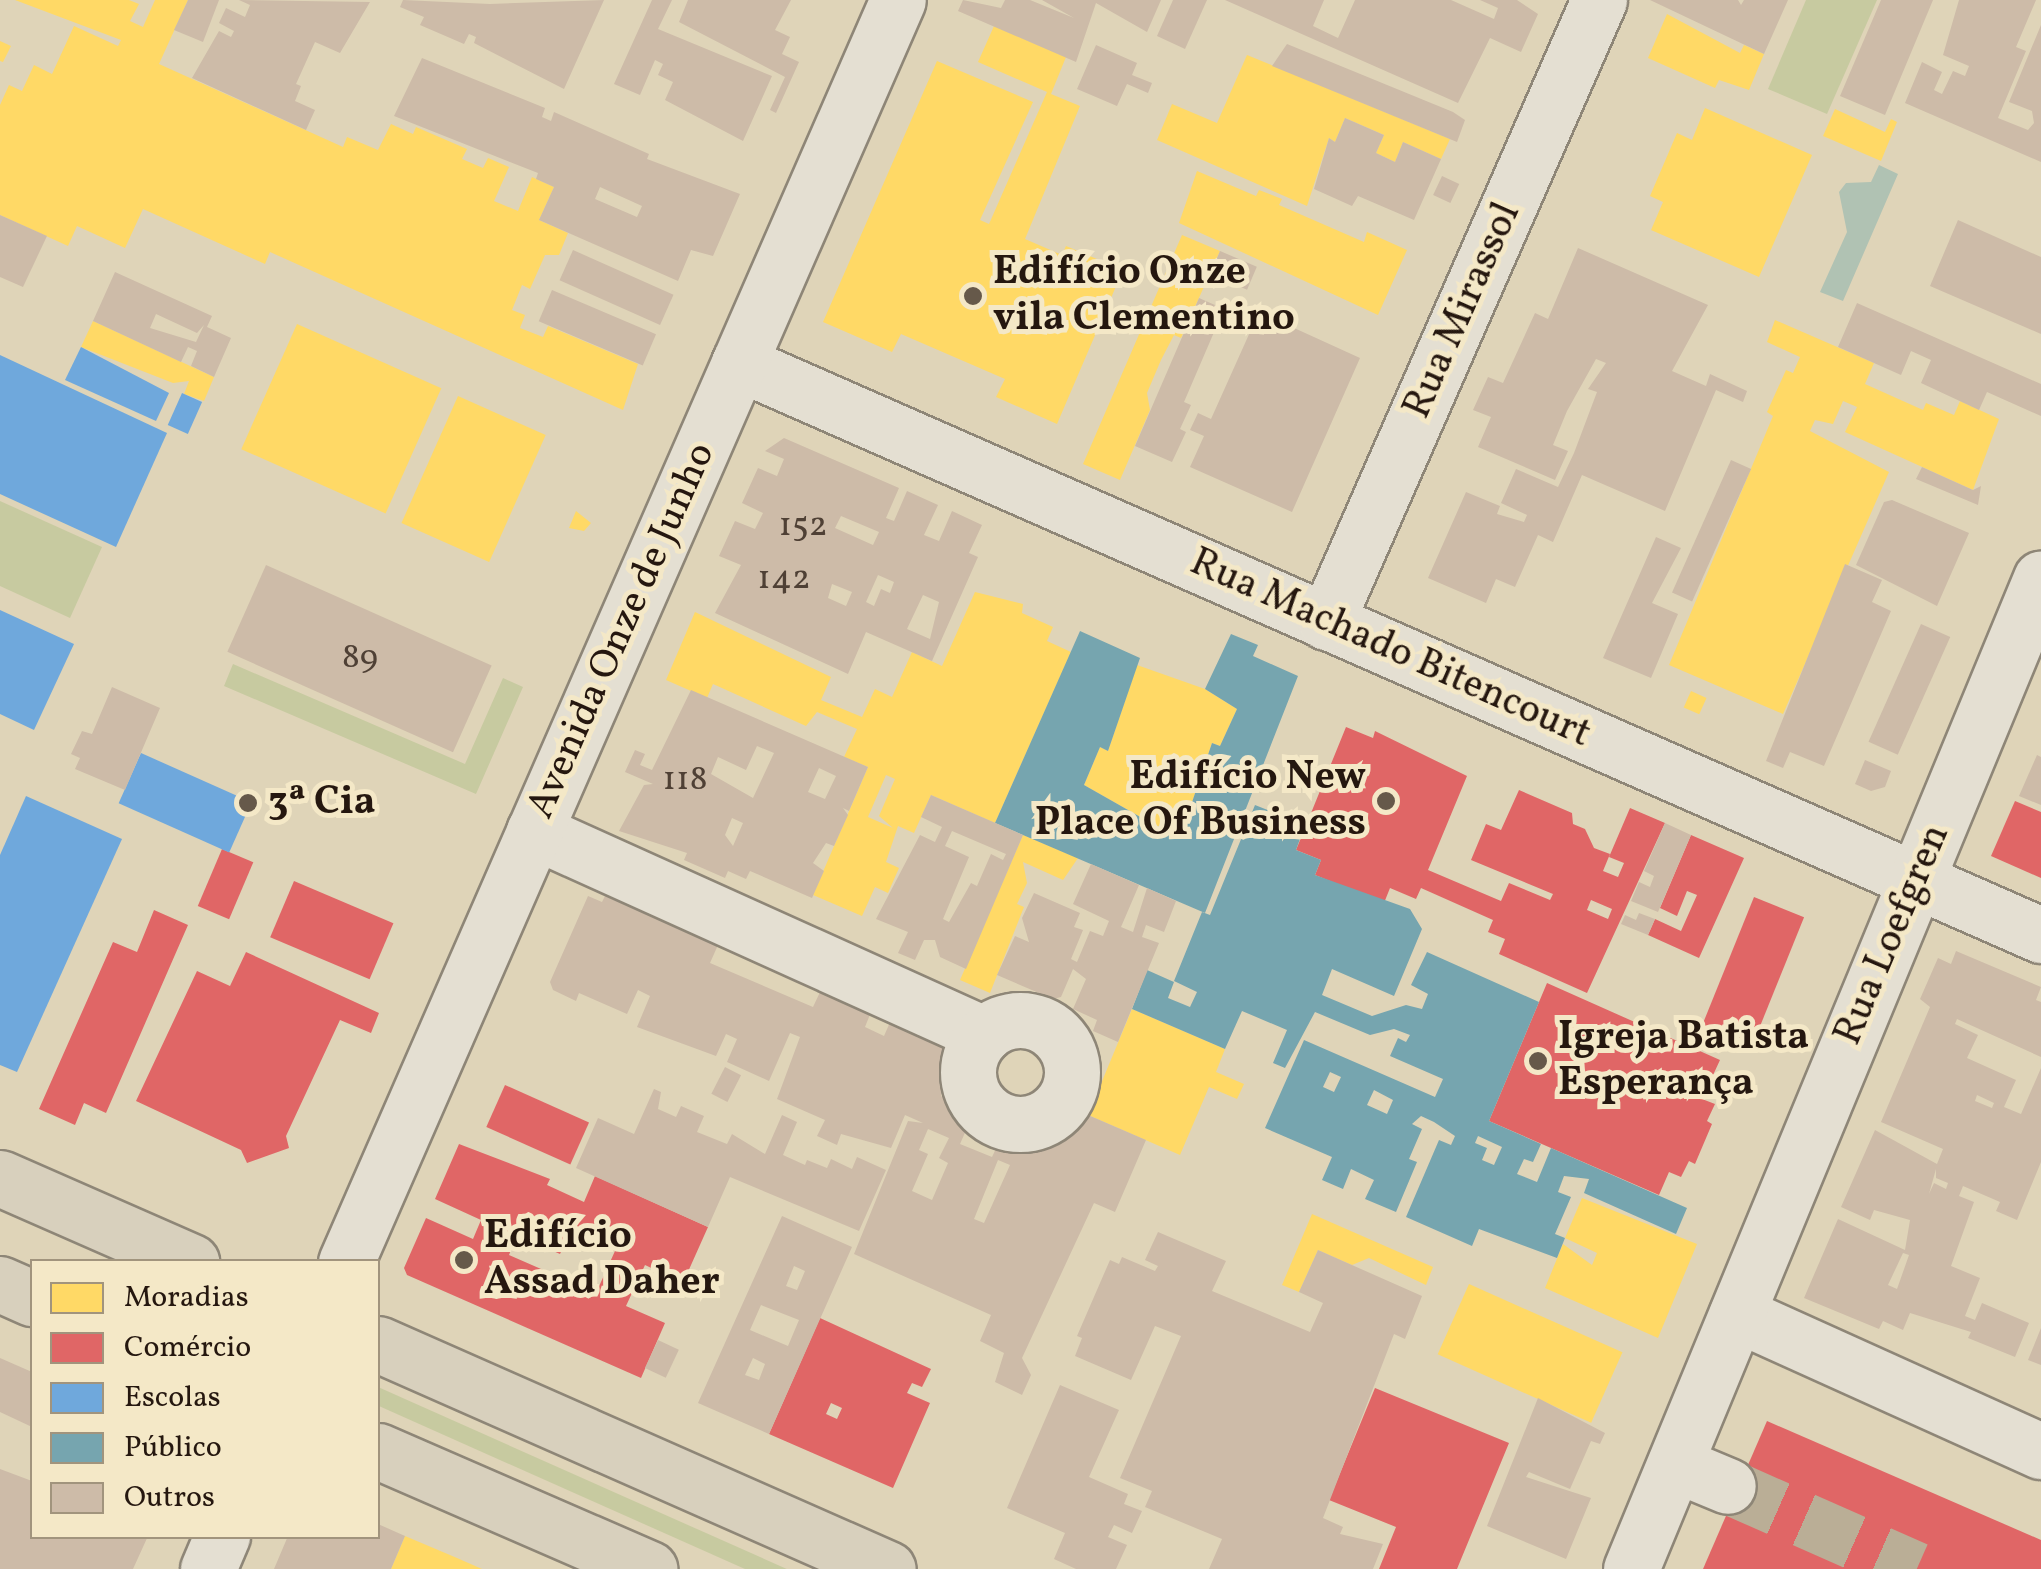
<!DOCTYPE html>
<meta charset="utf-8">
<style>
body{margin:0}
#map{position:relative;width:2041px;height:1569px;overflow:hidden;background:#dfd4b8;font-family:Vollkorn,serif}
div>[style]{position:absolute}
.green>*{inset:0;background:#c7caa0;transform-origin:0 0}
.water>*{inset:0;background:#b0c2b3}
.homes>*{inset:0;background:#ffd966;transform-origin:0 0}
.shops>*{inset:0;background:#e06666;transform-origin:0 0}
.schools>*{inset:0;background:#6fa8dc;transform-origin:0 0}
.public>*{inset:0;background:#76a5af}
.building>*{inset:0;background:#cdbba8;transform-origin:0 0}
.minor-tunnel>*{height:55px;margin-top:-27.5px;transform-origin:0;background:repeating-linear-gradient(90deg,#baae96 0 55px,transparent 0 83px)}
.roads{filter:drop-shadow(2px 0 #8e8677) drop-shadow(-2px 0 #8e8677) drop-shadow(0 2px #8e8677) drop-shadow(0 -2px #8e8677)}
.minor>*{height:55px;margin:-27.5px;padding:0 27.5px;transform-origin:27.5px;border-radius:27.5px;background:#e4dfd2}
.minor>.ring{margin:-27.5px;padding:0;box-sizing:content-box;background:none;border:55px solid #e4dfd2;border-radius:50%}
.major>*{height:55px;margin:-27.5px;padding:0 27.5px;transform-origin:27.5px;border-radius:27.5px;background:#d8d0bd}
.dots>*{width:28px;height:28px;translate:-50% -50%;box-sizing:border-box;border:5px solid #f4e8c7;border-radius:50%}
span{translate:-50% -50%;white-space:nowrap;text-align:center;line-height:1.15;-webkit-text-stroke:10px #f4e8c7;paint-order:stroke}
.number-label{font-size:35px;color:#4f4035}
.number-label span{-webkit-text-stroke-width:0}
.poi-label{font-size:40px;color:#25170f;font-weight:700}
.left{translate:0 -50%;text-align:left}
.right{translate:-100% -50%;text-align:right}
.street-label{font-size:40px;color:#25170f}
.legend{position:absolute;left:30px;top:1259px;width:350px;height:280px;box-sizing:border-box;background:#f4e8c7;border:2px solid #a1947d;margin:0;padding:12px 18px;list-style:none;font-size:30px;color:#25170f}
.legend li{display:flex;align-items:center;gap:20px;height:50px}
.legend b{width:50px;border:2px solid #a1947d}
</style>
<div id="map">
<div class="green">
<i style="clip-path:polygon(1806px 0,1877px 0,1827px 114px,1768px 89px)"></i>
<i style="clip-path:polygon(0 501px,102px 547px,70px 618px,0 586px)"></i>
<i style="clip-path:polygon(233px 664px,465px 764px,503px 678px,523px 687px,476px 794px,224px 686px)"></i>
<i style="left:378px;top:1387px;width:452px;height:17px;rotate:24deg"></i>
</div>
<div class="water">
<i style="clip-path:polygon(1879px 165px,1898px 174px,1843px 301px,1820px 292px,1847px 232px,1839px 192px,1846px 183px,1871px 182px)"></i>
</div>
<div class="homes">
<i style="clip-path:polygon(15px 0,129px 0,139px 4px,130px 21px,143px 27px,155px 0,188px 0,159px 64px,343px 147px,347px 137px,378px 150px,391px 124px,413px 134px,416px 127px,467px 149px,462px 159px,483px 168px,488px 158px,509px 167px,494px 201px,518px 211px,532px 177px,554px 187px,539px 220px,568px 233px,559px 255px,545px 255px,530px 289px,522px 285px,512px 310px,525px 315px,520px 328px,543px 337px,548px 326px,638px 364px,623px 410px,270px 252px,265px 264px,143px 209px,125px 248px,77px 226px,68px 246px,0 215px,0 105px,9px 85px,22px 91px,34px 65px,52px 74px,74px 26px,118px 46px,121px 40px)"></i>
<i style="clip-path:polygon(1667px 14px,1740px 53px,1744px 45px,1764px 54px,1749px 90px,1719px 80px,1715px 88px,1648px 58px)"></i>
<i style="clip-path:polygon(994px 26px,1066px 57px,1051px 94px,1080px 106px,1025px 239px,1062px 255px,1066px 246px,1123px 270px,1057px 424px,996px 397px,1005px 379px,901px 334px,892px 352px,823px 322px,937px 61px,1033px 102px,980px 220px,989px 224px,1047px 92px,978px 62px)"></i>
<i style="clip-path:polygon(0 41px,11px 46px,3px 62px,0 61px)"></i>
<i style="clip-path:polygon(1247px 55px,1450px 139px,1441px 159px,1403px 142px,1395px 162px,1376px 153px,1384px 135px,1345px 118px,1335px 142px,1329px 138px,1307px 206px,1157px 140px,1172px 104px,1217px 123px)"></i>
<i style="clip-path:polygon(1705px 108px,1812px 155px,1759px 277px,1651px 230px,1663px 202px,1650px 196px,1677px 133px,1692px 140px)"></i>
<i style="clip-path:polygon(1835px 109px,1885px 132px,1891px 119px,1897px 122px,1881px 161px,1823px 136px)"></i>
<i style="clip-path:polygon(1197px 171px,1256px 196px,1259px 190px,1282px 199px,1279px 205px,1364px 242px,1367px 232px,1407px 250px,1378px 315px,1179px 223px)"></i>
<i style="clip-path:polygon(1182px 235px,1220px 251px,1181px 338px,1174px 335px,1161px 360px,1147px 393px,1150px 410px,1120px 480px,1083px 464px)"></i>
<i style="clip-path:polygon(1775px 320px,1874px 363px,1865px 384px,1923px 410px,1926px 403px,1954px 415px,1960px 401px,1999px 419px,1973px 490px,1845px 432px,1857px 407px,1843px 401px,1833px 424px,1815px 420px,1810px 431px,1889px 472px,1783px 714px,1669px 665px,1773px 416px,1767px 412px,1786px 370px,1793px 373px,1800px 357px,1767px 342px)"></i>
<i style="clip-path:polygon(93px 321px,214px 377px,204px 401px,184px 394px,189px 381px,173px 383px,81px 347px)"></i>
<i style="left:297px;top:324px;width:158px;height:137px;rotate:24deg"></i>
<i style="left:458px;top:396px;width:96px;height:139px;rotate:24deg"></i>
<i style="clip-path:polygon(576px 511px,591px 523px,584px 531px,569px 528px)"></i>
<i style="clip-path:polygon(evenodd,975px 592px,1023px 604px,1022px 613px,1053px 627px,1047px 641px,1071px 652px,995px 823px,931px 795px,914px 833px,898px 826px,886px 862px,899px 868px,888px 893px,875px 887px,862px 916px,813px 895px,868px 767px,844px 757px,857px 729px,817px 712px,806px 726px,713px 684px,707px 698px,666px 680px,695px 612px,831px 677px,821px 700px,862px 717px,875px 689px,892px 697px,912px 652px,942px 666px,975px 592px,886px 775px,895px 779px,879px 816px,893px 828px,868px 817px,886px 775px)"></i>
<i style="clip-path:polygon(1137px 665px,1205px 689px,1237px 709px,1220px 746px,1212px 743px,1183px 829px,1164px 821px,1158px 827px,1084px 785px,1100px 747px,1108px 751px)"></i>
<i style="left:1691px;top:691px;width:17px;height:18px;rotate:24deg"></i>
<i style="clip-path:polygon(1023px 835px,1078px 858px,1063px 880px,1023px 862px,1027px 883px,1017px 904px,1024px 907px,990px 993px,960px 980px)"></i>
<i style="clip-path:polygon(1132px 1009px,1225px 1049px,1216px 1072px,1244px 1084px,1237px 1099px,1209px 1087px,1180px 1155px,1088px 1115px)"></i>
<i style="clip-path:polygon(1582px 1198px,1697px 1244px,1658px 1338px,1545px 1288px,1563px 1244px,1592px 1265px,1597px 1253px,1565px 1238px)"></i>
<i style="clip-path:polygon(1312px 1214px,1433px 1267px,1426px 1285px,1369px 1258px,1352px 1265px,1318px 1250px,1299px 1292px,1282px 1285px)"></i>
<i style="left:1469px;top:1284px;width:168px;height:77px;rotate:24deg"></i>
<i style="clip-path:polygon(405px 1536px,457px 1558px,482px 1569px,391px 1569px)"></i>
</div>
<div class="shops">
<i style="clip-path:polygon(evenodd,1346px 727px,1373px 738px,1375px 731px,1467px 776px,1428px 870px,1501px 901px,1509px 883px,1550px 900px,1553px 894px,1471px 860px,1486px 824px,1501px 830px,1519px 790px,1572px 813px,1573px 824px,1585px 829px,1594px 848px,1610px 854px,1603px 871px,1618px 877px,1624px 863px,1609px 857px,1630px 808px,1665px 823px,1587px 993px,1499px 954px,1505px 939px,1488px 932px,1493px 920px,1421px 888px,1416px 899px,1390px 888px,1384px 903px,1315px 875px,1321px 860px,1296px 850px,1346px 727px,1591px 900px,1612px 909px,1608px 919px,1587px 910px,1591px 900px)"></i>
<i style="clip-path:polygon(2015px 801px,2041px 812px,2041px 878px,1991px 856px)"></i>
<i style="clip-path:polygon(1691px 835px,1744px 858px,1699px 958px,1648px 935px,1655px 919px,1681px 931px,1697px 895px,1687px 891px,1677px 916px,1660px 908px)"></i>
<i style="left:222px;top:849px;width:34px;height:62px;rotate:23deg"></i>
<i style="left:294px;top:881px;width:108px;height:61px;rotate:23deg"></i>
<i style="left:1754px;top:897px;width:54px;height:141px;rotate:22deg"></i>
<i style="clip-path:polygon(154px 910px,188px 925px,106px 1113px,84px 1103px,75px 1125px,39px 1109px,113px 942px,137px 952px)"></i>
<i style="clip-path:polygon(246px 952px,379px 1013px,371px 1033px,340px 1020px,286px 1136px,289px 1148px,247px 1163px,241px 1150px,136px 1101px,197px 971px,230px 986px)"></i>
<i style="clip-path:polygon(1547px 983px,1720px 1060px,1702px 1099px,1715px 1104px,1707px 1121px,1712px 1124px,1695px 1164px,1689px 1161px,1681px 1177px,1669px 1172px,1659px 1195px,1489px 1121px)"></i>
<i style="left:505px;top:1085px;width:92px;height:46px;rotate:24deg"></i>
<i style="clip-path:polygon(evenodd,459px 1144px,550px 1179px,547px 1185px,584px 1202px,595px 1176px,708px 1227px,683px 1283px,645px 1265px,626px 1306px,665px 1323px,641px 1378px,407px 1275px,404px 1268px,426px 1218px,473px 1239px,481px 1220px,435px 1199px,459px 1144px,570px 1232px,615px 1251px,596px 1293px,509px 1255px,517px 1235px,560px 1254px,570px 1232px)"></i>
<i style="clip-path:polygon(evenodd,820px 1318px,931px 1369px,922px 1387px,912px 1383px,907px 1393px,930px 1403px,893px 1488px,769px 1434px,820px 1318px,831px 1403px,842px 1408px,837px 1419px,826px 1414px,831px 1403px)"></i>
<i style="clip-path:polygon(1375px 1388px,1509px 1443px,1457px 1569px,1379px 1569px,1396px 1527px,1329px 1500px)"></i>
<i style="clip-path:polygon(1767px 1421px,2041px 1540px,2041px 1569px,1703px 1569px)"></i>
</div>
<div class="schools">
<i style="clip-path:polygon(81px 347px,169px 393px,156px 421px,65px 380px)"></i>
<i style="clip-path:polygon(0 355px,167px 433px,116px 547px,0 494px)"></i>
<i style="left:182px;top:393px;width:22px;height:35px;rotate:24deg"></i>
<i style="clip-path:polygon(0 610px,74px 644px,34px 730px,0 714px)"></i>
<i style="left:141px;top:753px;width:121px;height:55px;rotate:24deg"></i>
<i style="clip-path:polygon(26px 796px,122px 839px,17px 1072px,0 1065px,0 855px)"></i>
</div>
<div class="public">
<i style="clip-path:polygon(1080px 631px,1140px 658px,1108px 751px,1100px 747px,1084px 785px,1158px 827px,1164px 821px,1183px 829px,1212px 743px,1220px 746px,1237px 709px,1205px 689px,1231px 634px,1258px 645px,1253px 656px,1298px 676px,1205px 913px,995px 823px)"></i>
<i style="clip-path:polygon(evenodd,1255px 805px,1305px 825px,1296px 850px,1321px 860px,1315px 875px,1410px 909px,1422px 929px,1394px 996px,1332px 969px,1322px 995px,1372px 1016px,1406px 1005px,1422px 1009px,1428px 994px,1411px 985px,1427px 952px,1539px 1002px,1489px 1121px,1541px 1144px,1533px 1162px,1524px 1159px,1517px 1174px,1537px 1182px,1551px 1148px,1687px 1208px,1676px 1234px,1584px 1193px,1589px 1179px,1564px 1176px,1558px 1192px,1571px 1197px,1555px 1234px,1565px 1238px,1557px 1258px,1479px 1229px,1472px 1246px,1406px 1217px,1439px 1140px,1451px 1145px,1455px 1136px,1434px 1122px,1421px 1116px,1412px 1124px,1422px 1129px,1409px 1159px,1417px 1162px,1396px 1212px,1365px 1199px,1374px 1180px,1351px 1169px,1343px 1189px,1322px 1180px,1332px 1157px,1265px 1128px,1304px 1040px,1435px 1097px,1443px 1079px,1390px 1056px,1398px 1038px,1406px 1042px,1410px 1035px,1394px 1029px,1370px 1035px,1315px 1012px,1285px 1068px,1273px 1063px,1287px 1030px,1242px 1011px,1225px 1049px,1132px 1009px,1147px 970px,1174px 982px,1168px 998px,1190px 1007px,1197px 992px,1174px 981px,1202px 912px,1210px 915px,1255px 805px,1330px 1072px,1341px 1077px,1334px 1092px,1323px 1087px,1330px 1072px,1255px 805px,1374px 1090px,1393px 1100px,1387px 1114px,1367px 1105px,1374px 1090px,1255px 805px,1478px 1136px,1502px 1147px,1494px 1165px,1482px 1160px,1487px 1148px,1475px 1143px,1478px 1136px)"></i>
</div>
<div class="building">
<i style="clip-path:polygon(188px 0,219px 0,203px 42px,174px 30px)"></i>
<i style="clip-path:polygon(239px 0,370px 2px,340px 53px,315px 42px,296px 84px,301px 86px,295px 101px,315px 110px,306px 130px,192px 78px,219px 31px,231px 37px,234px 31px,219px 23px,226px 8px,245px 17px,250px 5px)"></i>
<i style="clip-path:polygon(403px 0,490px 4px,604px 0,564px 89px,474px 43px,476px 37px,469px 34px,464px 44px,420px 25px,424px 17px,400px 7px)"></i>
<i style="clip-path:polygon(652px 0,672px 0,658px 29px,772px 76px,743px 141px,665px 100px,673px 82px,658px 75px,663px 64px,655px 60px,640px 95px,614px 84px)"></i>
<i style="clip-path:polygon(688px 0,791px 0,775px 30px,790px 37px,782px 54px,799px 62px,776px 113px,770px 110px,785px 77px,679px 22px)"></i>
<i style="clip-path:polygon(963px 0,1001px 8px,1005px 0,1030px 0,1074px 18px,1042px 0,1161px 0,1147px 32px,1096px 3px,1076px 62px,958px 11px)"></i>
<i style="clip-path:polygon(1173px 0,1207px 0,1185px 49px,1157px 36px)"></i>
<i style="clip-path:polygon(1225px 0,1324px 0,1313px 26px,1338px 38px,1355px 0,1451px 0,1494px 19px,1498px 8px,1480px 0,1517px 0,1538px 14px,1521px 52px,1490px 38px,1458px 103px)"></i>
<i style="clip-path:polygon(1650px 0,1738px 0,1741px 5px,1744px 0,1788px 0,1764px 54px)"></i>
<i style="clip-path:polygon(1881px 0,1933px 0,1885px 115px,1840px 96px)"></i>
<i style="clip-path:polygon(1959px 0,2036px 0,2016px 47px,2026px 51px,1998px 118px,2028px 130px,2034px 123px,2032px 111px,2009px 102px,2041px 25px,2041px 162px,1905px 103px,1922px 62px,1942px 72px,1934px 90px,1942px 94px,1953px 71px,1965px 76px,1969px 66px,1943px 55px)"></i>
<i style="clip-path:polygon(1287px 44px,1453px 112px,1465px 120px,1457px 142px,1272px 66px)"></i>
<i style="clip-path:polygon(1096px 45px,1137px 63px,1132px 75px,1152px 83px,1148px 93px,1127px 84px,1117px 106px,1077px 89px)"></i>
<i style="clip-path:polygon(evenodd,422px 58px,545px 108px,542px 117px,551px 121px,554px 112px,649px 154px,647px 159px,740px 194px,713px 256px,691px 250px,678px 281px,539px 220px,554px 187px,536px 179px,538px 173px,394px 116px,422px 58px,600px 187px,642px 206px,637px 217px,595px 199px,600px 187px)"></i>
<i style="clip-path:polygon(1345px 118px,1384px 135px,1376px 153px,1395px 162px,1403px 142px,1441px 159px,1414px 220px,1358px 196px,1352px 206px,1314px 189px,1329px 138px,1335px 142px)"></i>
<i style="left:1442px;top:176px;width:19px;height:21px;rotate:25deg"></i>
<i style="clip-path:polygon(0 215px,47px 236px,23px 287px,0 277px)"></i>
<i style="clip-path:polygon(1958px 220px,2041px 257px,2041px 334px,1930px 286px)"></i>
<i style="clip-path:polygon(1578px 248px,1708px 305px,1672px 371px,1706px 386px,1710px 374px,1747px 391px,1743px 402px,1716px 390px,1665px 511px,1582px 475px,1553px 542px,1538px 535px,1515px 587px,1496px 579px,1486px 603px,1428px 578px,1466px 492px,1500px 506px,1497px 514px,1524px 522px,1527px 515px,1501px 503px,1516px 469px,1558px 487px,1574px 453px,1597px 392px,1588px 389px,1606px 363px,1596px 359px,1567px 411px,1553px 445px,1568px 451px,1555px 480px,1478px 447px,1491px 417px,1473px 410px,1488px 377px,1503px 383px,1535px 313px,1548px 319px)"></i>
<i style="left:573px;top:250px;width:110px;height:33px;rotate:24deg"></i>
<i style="left:1220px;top:251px;width:40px;height:25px;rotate:23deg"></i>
<i style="clip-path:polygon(evenodd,115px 272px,212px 316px,207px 327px,231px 338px,214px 377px,191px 366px,197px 351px,188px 347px,181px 362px,93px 321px,115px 272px,156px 314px,197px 333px,204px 325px,196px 342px,150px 328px,156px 314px)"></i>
<i style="left:552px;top:290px;width:113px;height:34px;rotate:23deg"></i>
<i style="clip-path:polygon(1199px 298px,1224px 309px,1184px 402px,1191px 405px,1180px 429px,1186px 432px,1172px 462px,1135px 446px)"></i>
<i style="clip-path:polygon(1857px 303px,2041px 384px,2041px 416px,1987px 392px,1979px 410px,1921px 383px,1931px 360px,1911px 351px,1901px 375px,1838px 347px)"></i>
<i style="clip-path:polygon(1259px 312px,1360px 358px,1292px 512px,1190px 467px,1204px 436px,1190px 430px,1198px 413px,1211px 419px)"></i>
<i style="clip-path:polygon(evenodd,784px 438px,899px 488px,886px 518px,894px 521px,907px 491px,938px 505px,924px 535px,939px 541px,952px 511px,982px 525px,969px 553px,978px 557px,932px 661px,866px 632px,848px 674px,715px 613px,741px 565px,719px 556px,735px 521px,755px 529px,763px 513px,742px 503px,758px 468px,777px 476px,784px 459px,765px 451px,784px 438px,841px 516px,879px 532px,873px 545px,835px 528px,841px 516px,784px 438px,878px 575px,894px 582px,890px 593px,881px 589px,874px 606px,866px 602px,878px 575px,784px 438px,832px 584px,852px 592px,846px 606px,828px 598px,832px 584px,784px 438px,923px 595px,939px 602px,930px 639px,907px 629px,923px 595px)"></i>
<i style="left:1731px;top:460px;width:22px;height:145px;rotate:24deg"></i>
<i style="clip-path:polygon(1922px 467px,1973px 490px,1981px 486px,1978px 505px,1916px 479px)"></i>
<i style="clip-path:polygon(1892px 500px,1969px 533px,1937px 606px,1856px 565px,1884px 502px)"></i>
<i style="clip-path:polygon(1656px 537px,1681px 548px,1652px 603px,1678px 614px,1651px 678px,1603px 658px)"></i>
<i style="clip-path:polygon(1845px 564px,1882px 580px,1872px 602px,1891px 611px,1824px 766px,1790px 752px,1783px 768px,1766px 761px)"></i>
<i style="left:266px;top:565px;width:247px;height:95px;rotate:24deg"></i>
<i style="left:1921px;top:624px;width:32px;height:129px;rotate:24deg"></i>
<i style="clip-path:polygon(112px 687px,160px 708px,125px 790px,75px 769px,80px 758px,71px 754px,82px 731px,92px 734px)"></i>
<i style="clip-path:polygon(evenodd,691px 690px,868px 767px,849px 811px,843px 808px,848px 815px,834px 846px,826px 843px,813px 863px,824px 871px,812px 898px,750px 871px,746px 879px,728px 871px,725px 878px,684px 860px,687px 853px,619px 831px,644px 785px,653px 784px,625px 772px,635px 750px,645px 754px,640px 765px,652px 770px,691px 690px,757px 746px,774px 753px,753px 798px,711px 774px,718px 757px,746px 770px,757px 746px,691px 690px,819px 768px,836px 776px,825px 799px,808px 792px,819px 768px,691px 690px,732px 818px,743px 823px,733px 846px,725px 835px,732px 818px)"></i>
<i style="clip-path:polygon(2037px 755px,2041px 757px,2041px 805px,2019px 796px)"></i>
<i style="clip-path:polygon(1865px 760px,1891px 771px,1885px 787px,1871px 791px,1855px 784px)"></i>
<i style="clip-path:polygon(evenodd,931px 795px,1023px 835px,966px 969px,940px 957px,935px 940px,924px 940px,915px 960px,898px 953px,908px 932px,876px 919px,920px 835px,935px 842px,942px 827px,921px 817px,931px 795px,952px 831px,1006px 854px,1003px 860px,991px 854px,977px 886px,971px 883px,949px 922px,943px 919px,969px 857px,945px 846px,952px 831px)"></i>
<i style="clip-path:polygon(1665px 823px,1691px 835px,1658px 912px,1631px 901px,1639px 882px,1650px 887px,1654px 876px,1644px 871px)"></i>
<i style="clip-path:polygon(1091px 864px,1139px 885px,1121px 927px,1133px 932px,1147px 888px,1176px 901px,1164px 932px,1146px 925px,1142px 937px,1159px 943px,1118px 1042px,1093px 1031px,1097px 1020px,1073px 1009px,1086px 979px,1073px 969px,1061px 997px,1053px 999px,997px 975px,1015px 936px,1029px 942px,1022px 918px,1034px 893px,1080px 913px,1074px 927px,1083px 930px,1071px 959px,1077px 962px,1090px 931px,1103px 936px,1109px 921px,1073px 904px)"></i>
<i style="clip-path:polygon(evenodd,588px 896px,602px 902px,605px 896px,718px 945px,710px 963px,813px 1007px,821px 990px,871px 1012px,865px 1027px,884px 1036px,891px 1020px,955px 1048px,941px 1096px,971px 1119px,960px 1144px,992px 1157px,1000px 1140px,1044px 1141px,1068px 1129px,1086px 1094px,1095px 1098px,1088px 1115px,1146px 1140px,1115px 1212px,1094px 1203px,1022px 1358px,1031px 1375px,1022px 1395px,995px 1382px,1004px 1353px,980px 1341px,991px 1315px,854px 1254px,908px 1121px,923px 1123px,905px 1115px,891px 1148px,841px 1134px,837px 1145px,817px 1136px,825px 1120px,777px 1099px,800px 1037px,790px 1033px,769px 1081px,727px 1062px,737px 1039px,726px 1034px,716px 1056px,637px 1027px,650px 996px,638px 990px,627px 1014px,579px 993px,576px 1001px,553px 990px,550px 982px,588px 896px,928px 1129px,949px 1138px,939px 1158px,948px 1163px,932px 1200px,912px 1191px,928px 1154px,919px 1150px,928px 1129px,588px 896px,998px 1160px,1010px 1165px,984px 1223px,974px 1219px,998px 1160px)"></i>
<i style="clip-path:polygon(1639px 913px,1655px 919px,1648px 935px,1621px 924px,1625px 915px,1636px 920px)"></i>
<i style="clip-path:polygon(evenodd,1956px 951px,2041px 987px,2036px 1000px,2041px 1002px,2041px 1057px,1957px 1019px,1955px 1024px,1978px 1035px,1967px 1058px,2016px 1080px,2004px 1107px,2021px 1114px,2041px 1068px,2041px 1162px,2017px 1220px,1996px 1211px,2000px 1202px,1963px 1186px,1959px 1196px,1974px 1202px,1951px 1266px,1980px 1278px,1965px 1316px,1975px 1320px,1982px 1303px,2029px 1323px,2015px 1357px,1968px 1338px,1971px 1332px,1910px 1313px,1903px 1330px,1883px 1321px,1879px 1329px,1804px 1298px,1838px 1219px,1905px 1250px,1910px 1220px,1874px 1210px,1870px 1220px,1841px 1207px,1875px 1130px,1937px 1164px,1943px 1149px,1881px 1122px,1930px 1007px,1920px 999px,1938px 958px,1951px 964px,1956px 951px,1977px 1095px,1994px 1103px,1992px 1108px,1975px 1101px,1977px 1095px,1956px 951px,1936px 1169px,1936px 1178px,1948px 1183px,1946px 1189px,1934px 1183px,1929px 1194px,1936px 1169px,1956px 951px,1903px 1253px,1909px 1255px,1897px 1289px,1888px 1285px,1903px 1253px)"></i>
<i style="left:725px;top:1067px;width:18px;height:30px;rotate:27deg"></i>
<i style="clip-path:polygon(654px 1089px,661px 1092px,658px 1109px,676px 1117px,681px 1106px,704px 1116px,697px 1132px,727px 1144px,732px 1134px,765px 1154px,782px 1115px,797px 1122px,783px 1155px,805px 1165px,807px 1160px,827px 1168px,831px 1159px,852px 1169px,857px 1157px,886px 1170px,859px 1231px,730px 1177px,708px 1227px,576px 1168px,598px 1118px,634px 1134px)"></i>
<i style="clip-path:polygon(evenodd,782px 1216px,852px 1247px,769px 1434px,698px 1403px,782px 1216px,794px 1266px,805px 1271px,797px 1290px,786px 1286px,794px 1266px,782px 1216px,761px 1305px,799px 1320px,788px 1346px,750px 1330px,761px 1305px,782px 1216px,753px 1358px,765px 1364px,759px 1380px,745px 1375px,753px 1358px)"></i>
<i style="clip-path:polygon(1158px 1232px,1226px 1261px,1212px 1291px,1310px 1332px,1323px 1303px,1299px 1292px,1318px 1250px,1422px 1296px,1405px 1339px,1394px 1334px,1323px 1518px,1343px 1527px,1340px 1534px,1383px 1544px,1373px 1569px,1209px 1569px,1222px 1539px,1145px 1507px,1152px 1491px,1120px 1478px,1181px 1336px,1155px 1326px,1131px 1380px,1075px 1356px,1082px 1338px,1077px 1336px,1110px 1260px,1119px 1264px,1122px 1257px,1155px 1271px,1158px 1266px,1145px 1260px)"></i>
<i style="clip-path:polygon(2041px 1328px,2041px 1365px,2028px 1360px)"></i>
<i style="left:658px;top:1340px;width:23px;height:31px;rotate:25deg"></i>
<i style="clip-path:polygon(0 1358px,32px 1372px,32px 1427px,0 1412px)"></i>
<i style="clip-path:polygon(1060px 1385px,1119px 1410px,1089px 1477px,1128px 1494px,1124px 1504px,1142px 1511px,1132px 1533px,1114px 1525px,1108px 1537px,1127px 1545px,1116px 1569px,1076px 1569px,1054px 1559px,1065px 1533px,1007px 1508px)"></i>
<i style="clip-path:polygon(1538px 1398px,1605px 1433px,1600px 1444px,1591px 1441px,1570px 1489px,1529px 1472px,1526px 1477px,1591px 1498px,1566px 1559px,1487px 1526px)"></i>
<i style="clip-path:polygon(0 1469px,32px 1481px,32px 1536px,148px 1536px,133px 1569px,0 1569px)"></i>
<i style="clip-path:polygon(378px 1524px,405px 1536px,391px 1569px,274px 1569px,288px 1536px,378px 1536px)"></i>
</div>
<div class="minor-tunnel">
<i style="left:1728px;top:1486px;width:206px;rotate:23.8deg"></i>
</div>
<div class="roads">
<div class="minor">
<i style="left:739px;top:363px;width:1422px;rotate:23.72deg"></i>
<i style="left:1326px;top:622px;width:679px;rotate:-66.3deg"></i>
<i style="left:534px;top:831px;width:494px;rotate:24.3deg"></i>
<i class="ring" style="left:968px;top:1020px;width:49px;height:49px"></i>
<i style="left:346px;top:1262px;width:1377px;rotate:-66.38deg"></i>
<i style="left:1737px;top:1314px;width:333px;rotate:24.3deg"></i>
<i style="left:1675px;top:1464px;width:57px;rotate:22.5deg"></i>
<i style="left:208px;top:1569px;width:36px;rotate:-67deg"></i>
<i style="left:1631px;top:1569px;width:1072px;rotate:-67.52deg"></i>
</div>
<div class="major">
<i style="left:0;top:1178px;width:209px;rotate:23.7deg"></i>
<i style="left:0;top:1284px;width:35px;rotate:24deg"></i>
<i style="left:378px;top:1344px;width:557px;rotate:23.81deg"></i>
<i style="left:378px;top:1451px;width:296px;rotate:23.5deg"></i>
</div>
</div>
<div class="dots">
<i style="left:973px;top:296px;background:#66594a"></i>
<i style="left:1386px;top:801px;background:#66594a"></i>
<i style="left:248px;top:803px;background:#66594a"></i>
<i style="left:1538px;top:1061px;background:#66594a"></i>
<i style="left:464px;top:1260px;background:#66594a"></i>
</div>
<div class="number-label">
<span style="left:803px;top:526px">152</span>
<span style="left:784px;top:579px">142</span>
<span style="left:360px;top:658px">89</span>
<span style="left:685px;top:780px">118</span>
</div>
<div class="poi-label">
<span class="left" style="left:993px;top:296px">Edifício Onze<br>vila Clementino</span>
<span class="right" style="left:1366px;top:801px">Edifício New<br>Place Of Business</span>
<span class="left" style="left:268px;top:803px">3ª Cia</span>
<span class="left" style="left:1558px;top:1061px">Igreja Batista<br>Esperança</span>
<span class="left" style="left:484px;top:1260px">Edifício<br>Assad Daher</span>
</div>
<div class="street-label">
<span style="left:1463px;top:311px;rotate:-66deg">Rua Mirassol</span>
<span style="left:622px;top:631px;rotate:-66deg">Avenida Onze de Junho</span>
<span style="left:1390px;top:649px;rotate:24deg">Rua Machado Bitencourt</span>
<span style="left:1893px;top:935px;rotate:-67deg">Rua Loefgren</span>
</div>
<ul class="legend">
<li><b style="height:28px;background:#ffd966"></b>Moradias</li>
<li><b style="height:28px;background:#e06666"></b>Comércio</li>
<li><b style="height:28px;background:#6fa8dc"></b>Escolas</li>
<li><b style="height:28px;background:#76a5af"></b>Público</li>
<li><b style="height:28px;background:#cdbba8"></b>Outros</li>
</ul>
</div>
